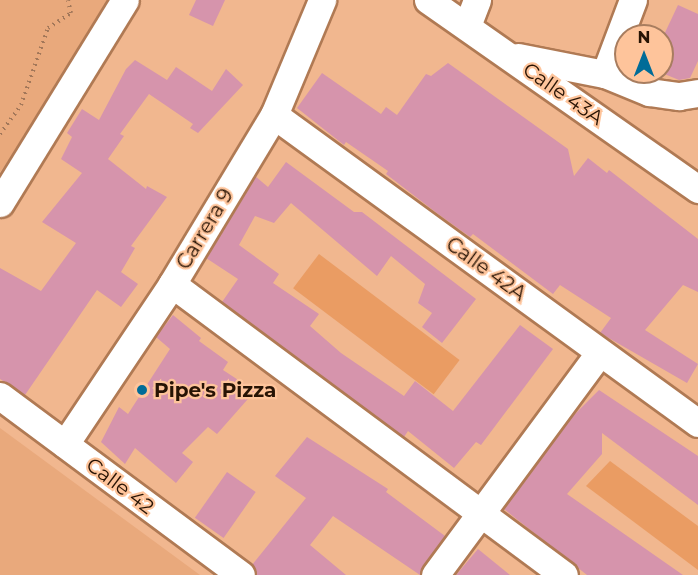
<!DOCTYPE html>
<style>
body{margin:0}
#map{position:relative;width:698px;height:575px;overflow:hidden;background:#f1b78f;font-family:Montserrat,sans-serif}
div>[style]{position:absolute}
.built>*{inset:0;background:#e9a97c}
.green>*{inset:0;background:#ea9c63;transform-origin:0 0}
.building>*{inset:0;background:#d694ac;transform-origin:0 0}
.path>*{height:4px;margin-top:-2px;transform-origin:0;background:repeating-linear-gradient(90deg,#a27759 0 1.5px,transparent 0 6px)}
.roads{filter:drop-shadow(2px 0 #b07a54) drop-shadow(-2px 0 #b07a54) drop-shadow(0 2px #b07a54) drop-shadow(0 -2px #b07a54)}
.minor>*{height:27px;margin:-13.5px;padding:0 13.5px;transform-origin:13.5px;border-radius:13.5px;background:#fff}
.dots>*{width:16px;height:16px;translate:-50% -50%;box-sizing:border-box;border:3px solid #fec49b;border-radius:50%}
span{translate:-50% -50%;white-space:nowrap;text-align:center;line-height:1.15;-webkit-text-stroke:4.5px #fec49b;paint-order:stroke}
.street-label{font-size:20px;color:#271304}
.poi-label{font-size:20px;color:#271304;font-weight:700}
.left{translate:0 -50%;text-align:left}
.north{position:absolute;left:614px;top:24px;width:60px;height:60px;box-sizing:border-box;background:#fec49b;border:2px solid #a87d5f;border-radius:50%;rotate:0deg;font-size:16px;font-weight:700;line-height:24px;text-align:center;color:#271304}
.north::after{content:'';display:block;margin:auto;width:21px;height:27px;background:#006c98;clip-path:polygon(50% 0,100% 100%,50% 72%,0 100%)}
</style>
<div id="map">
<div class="built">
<i style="clip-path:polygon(0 0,117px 0,101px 33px,0 172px)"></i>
<i style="clip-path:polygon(0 428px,200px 575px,0 575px)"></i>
</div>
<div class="green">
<i style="left:319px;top:254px;width:176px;height:43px;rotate:37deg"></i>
<i style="clip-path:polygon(610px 461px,698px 526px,698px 570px,586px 486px)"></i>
</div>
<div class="building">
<i style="clip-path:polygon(196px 0,225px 0,213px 26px,189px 15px)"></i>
<i style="clip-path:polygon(678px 5px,698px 14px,698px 61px,690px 78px,679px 80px,662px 73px,662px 39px)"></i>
<i style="clip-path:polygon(135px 60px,167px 80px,176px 67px,212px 91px,226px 69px,243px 85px,198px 133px,190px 128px,193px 124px,149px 94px,120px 134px,124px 136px,108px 159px,146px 189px,147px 186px,167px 197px,131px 246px,135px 248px,121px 272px,138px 284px,121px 307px,97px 290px,25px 395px,0 379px,0 268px,41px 291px,76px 243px,42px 222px,82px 173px,61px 159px,72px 137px,67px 133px,82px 109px,99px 120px,126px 69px)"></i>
<i style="clip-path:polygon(448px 63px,568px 149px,574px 176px,588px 158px,607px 173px,609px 170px,698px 239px,698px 292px,683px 285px,645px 330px,698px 364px,687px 383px,600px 333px,611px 318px,560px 285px,553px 294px,473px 234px,470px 237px,438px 214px,386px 174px,388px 171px,346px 142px,344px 145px,297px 108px,322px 73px,381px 114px,386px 107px,397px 115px,426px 74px,431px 76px)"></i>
<i style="clip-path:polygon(286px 162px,354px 212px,362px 212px,476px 299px,442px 343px,422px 327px,432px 313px,418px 303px,425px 284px,391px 256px,377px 276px,291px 203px,274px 223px,255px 216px,239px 245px,279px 274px,273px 283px,319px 314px,310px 326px,341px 353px,404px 396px,415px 381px,453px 411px,520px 325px,553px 349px,481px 445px,476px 442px,454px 468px,408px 431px,404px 437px,222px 302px,238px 279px,206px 258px,255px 176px,268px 187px)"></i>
<i style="clip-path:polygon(173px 315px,201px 338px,199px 341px,228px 362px,223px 370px,255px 391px,217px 434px,208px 427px,182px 453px,193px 462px,176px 483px,135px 448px,125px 464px,101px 442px,119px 407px,128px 414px,170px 349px,156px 337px)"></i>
<i style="clip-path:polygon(599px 390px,698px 456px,698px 505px,602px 433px,602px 454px,567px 494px,683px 575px,587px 575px,504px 509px,568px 421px)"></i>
<i style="clip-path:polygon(307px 437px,388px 489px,386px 492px,445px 536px,420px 575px,333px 516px,310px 545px,346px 575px,256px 575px,252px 565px,306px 498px,275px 476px)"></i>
<i style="left:227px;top:472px;width:35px;height:56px;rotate:35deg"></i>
<i style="clip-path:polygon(478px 549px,510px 575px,456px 575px)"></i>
</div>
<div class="path">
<i style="left:0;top:134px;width:36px;rotate:-54deg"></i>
<i style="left:21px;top:105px;width:82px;rotate:-70.7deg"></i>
<i style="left:48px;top:28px;width:27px;rotate:-33deg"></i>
<i style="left:71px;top:13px;width:13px;rotate:-103deg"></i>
</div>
<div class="roads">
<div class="minor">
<i style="left:428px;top:0;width:330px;rotate:35deg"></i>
<i style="left:467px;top:26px;width:28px;rotate:-69deg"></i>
<i style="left:518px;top:57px;width:89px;rotate:11.1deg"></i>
<i style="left:605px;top:74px;width:48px;rotate:22.2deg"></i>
<i style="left:649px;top:92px;width:30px;rotate:8deg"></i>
<i style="left:679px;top:96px;width:19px;rotate:-9deg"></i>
<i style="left:605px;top:74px;width:79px;rotate:-69.3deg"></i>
<i style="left:274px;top:115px;width:524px;rotate:36deg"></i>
<i style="left:0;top:203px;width:238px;rotate:-58.4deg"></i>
<i style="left:172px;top:284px;width:488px;rotate:36.6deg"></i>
<i style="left:0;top:396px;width:300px;rotate:36.6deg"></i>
<i style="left:65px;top:444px;width:192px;rotate:-56.2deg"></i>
<i style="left:172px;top:284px;width:197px;rotate:-58.9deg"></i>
<i style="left:274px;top:115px;width:125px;rotate:-67.3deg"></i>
<i style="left:435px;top:575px;width:277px;rotate:-53.5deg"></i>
</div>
</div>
<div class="dots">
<i style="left:142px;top:390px;background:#006c98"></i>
</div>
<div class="street-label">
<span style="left:563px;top:94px;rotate:35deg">Calle 43A</span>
<span style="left:205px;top:229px;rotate:-59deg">Carrera 9</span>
<span style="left:486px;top:269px;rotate:36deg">Calle 42A</span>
<span style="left:120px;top:486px;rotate:37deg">Calle 42</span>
</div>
<div class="poi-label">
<span class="left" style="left:154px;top:390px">Pipe's Pizza</span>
</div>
<div class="north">N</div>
</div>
